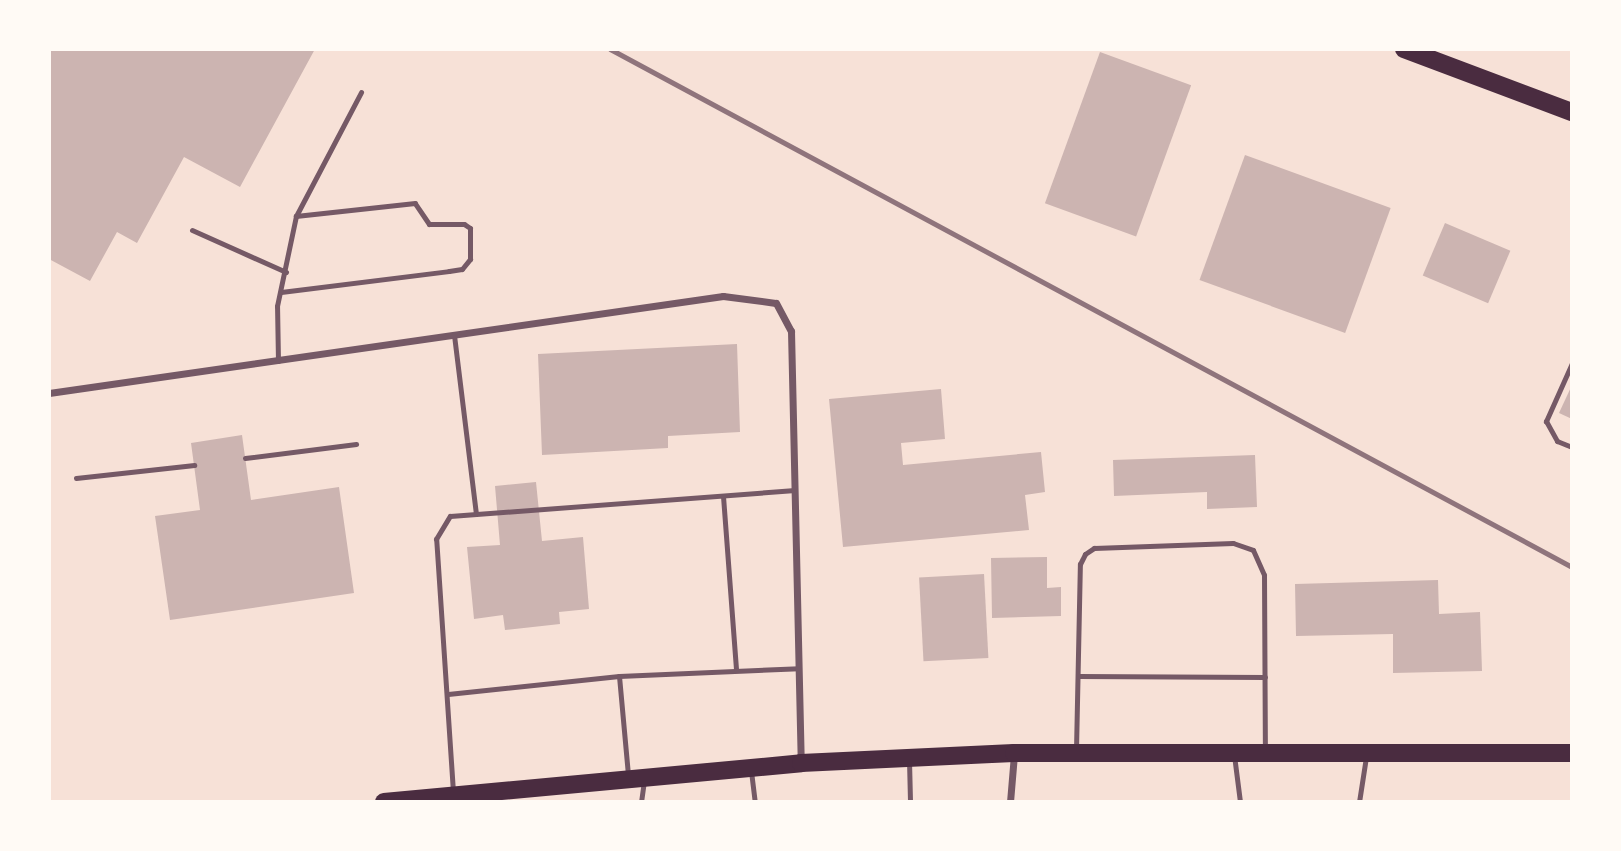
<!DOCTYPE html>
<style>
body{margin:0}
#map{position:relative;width:1621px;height:851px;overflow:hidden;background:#f7e1d7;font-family:Spectral,serif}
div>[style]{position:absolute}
.building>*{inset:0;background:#ccb4b1;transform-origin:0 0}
.service>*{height:5px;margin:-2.5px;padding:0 2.5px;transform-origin:2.5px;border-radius:2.5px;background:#755966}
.minor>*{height:7px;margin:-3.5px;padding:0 3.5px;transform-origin:3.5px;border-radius:3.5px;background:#755966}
.primary>*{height:18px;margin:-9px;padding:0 9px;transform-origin:9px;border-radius:9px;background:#4a2c40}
.rail>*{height:5px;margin:-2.5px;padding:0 2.5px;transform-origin:2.5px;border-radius:2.5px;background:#8f747c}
span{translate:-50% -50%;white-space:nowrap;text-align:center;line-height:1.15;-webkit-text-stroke:7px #fffaf5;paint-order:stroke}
.frame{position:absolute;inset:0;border:51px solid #fffaf5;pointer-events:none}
</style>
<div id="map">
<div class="building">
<i style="clip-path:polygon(49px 49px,315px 49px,240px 187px,184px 157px,137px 243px,117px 232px,90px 281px,49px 259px)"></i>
<i style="left:1100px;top:52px;width:97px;height:161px;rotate:20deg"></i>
<i style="left:1245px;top:155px;width:155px;height:133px;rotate:20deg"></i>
<i style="left:1445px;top:223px;width:71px;height:57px;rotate:23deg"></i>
<i style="clip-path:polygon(737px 344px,740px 432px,668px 436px,668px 448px,542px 455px,538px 354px)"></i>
<i style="clip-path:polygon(1572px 385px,1572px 419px,1559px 413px)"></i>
<i style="clip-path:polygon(941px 389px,945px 439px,901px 443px,903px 465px,1041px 452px,1045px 492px,1025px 495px,1029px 530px,843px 547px,829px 399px)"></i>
<i style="clip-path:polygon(242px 435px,251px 500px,339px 487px,354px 593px,170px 620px,155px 516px,200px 510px,191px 443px)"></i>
<i style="clip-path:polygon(1255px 455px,1257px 507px,1207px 509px,1207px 492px,1114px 496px,1113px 460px)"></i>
<i style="clip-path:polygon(536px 482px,542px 541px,583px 537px,589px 609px,559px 612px,560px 624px,505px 630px,503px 615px,474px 619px,467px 547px,500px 545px,495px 486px)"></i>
<i style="clip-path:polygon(1047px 557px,1047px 588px,1061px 587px,1061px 616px,992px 618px,991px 558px)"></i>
<i style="left:984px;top:574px;width:84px;height:65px;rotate:87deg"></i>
<i style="clip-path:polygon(1438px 580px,1439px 614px,1480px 612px,1482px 671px,1393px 673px,1393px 634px,1296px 636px,1295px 584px)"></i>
</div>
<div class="service">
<i style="left:192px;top:230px;width:103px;rotate:24.1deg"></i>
<i style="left:281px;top:292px;width:169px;rotate:-7.1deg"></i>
<i style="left:449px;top:271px;width:13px;rotate:-9deg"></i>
<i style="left:462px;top:269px;width:13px;rotate:-51deg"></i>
<i style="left:470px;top:259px;width:31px;rotate:-90deg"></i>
<i style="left:470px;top:228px;width:7px;rotate:-146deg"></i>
<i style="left:464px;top:224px;width:35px;rotate:180deg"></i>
<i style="left:429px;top:224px;width:25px;rotate:-124deg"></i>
<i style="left:415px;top:203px;width:120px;rotate:173.8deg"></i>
<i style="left:454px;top:335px;width:180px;rotate:83deg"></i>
<i style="left:278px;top:361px;width:55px;rotate:-91deg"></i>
<i style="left:277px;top:306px;width:92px;rotate:-78.1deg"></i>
<i style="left:296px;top:216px;width:140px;rotate:-62.3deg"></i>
<i style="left:1572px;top:363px;width:64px;rotate:114.1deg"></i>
<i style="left:1546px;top:421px;width:23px;rotate:61deg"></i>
<i style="left:1557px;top:441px;width:16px;rotate:22deg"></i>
<i style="left:245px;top:458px;width:112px;rotate:-7.2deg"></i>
<i style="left:76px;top:478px;width:119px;rotate:-6.3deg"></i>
<i style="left:723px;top:496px;width:174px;rotate:85.7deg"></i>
<i style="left:619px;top:676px;width:98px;rotate:84.8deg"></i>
<i style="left:1078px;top:676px;width:187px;rotate:0.3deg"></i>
<i style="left:448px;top:694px;width:172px;rotate:-6deg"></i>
<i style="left:619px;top:676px;width:180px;rotate:-2.5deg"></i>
<i style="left:1076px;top:750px;width:186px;rotate:-88.8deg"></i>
<i style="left:1080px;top:564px;width:11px;rotate:-63deg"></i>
<i style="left:1085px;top:554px;width:11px;rotate:-34deg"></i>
<i style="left:1094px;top:548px;width:139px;rotate:-2.1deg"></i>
<i style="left:1233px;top:543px;width:21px;rotate:19deg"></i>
<i style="left:1253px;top:550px;width:27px;rotate:66deg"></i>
<i style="left:1264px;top:575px;width:175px;rotate:89.7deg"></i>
<i style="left:1234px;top:755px;width:47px;rotate:82.7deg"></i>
<i style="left:909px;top:760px;width:42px;rotate:88.6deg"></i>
<i style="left:751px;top:771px;width:31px;rotate:83deg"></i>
<i style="left:453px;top:792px;width:254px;rotate:-93.8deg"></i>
<i style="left:436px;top:539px;width:27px;rotate:-59deg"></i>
<i style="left:450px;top:516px;width:346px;rotate:-4.3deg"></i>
<i style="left:641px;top:802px;width:21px;rotate:-82deg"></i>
<i style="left:1359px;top:802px;width:46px;rotate:-81.2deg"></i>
</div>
<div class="minor">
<i style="left:49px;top:393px;width:681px;rotate:-8.19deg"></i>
<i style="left:723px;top:296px;width:53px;rotate:7.5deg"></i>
<i style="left:776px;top:303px;width:32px;rotate:62deg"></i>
<i style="left:791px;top:331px;width:430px;rotate:88.7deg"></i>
<i style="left:1010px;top:802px;width:48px;rotate:-85.2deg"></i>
</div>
<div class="primary">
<i style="left:1404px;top:49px;width:179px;rotate:20.6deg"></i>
<i style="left:384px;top:802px;width:419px;rotate:-5.3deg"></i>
<i style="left:801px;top:763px;width:213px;rotate:-2.7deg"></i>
<i style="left:1014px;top:753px;width:558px"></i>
</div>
<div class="rail">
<i style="left:610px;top:49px;width:1093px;rotate:28.3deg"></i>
</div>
<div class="frame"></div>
</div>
